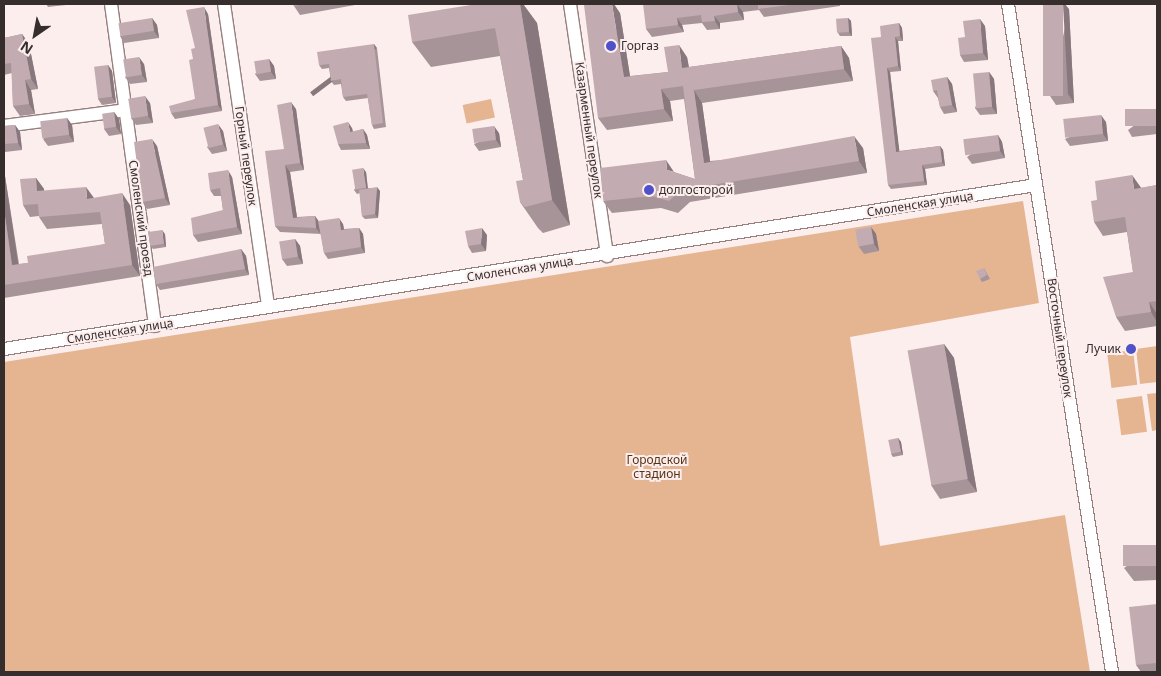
<!DOCTYPE html>
<meta charset="utf-8">
<style>
body{margin:0}
#map{position:relative;width:1161px;height:676px;overflow:hidden;background:#fdeeee;font-family:"Noto Sans",sans-serif}
div>[style]{position:absolute}
.green>*{inset:0;background:#e5b592;transform-origin:0 0}
.roads{filter:drop-shadow(1px 0 #957f7f) drop-shadow(-1px 0 #957f7f) drop-shadow(0 1px #957f7f) drop-shadow(0 -1px #957f7f)}
.street>*{height:12px;margin:-6px;padding:0 6px;transform-origin:6px;border-radius:6px;background:#fff}
.wall>*{inset:0;background:#a79499}
.shaded-wall>*{inset:0;background:#88787d;transform-origin:0 0}
.building>*{inset:0;background:#c2acb2;transform-origin:0 0}
.dots>*{width:14px;height:14px;translate:-50% -50%;box-sizing:border-box;border:2px solid #fdeeee;border-radius:50%}
span{translate:-50% -50%;white-space:nowrap;text-align:center;line-height:1.15;-webkit-text-stroke:4px #fdeeee;paint-order:stroke}
.poi-label{font-size:12px;color:#362d2d}
.left{translate:0 -50%;text-align:left}
.right{translate:-100% -50%;text-align:right}
.street-label{font-size:12px;color:#362d2d}
.park-label{font-size:12px;color:#573315}
.frame{position:absolute;inset:0;border:5px solid #362d2d;pointer-events:none}
.north{position:absolute;left:10px;top:10px;width:50px;height:50px;-webkit-text-stroke:4px #fdeeee;paint-order:stroke;rotate:213deg;font-size:14px;font-weight:700;line-height:20px;text-align:center;color:#362d2d}
.north::after{content:'';display:block;margin:auto;width:18px;height:22px;background:#362d2d;clip-path:polygon(50% 0,100% 100%,50% 72%,0 100%)}
</style>
<div id="map">
<div class="green">
<i style="left:491px;top:99px;width:19px;height:29px;rotate:78deg"></i>
<i style="clip-path:polygon(1023px 201px,1039px 303px,850px 337px,880px 546px,1065px 515px,1090px 672px,4px 672px,4px 362px)"></i>
<i style="clip-path:polygon(1157px 346px,1157px 382px,1140px 384px,1136px 349px)"></i>
<i style="left:1133px;top:350px;width:35px;height:26px;rotate:83deg"></i>
<i style="clip-path:polygon(1157px 393px,1157px 430px,1152px 431px,1147px 394px)"></i>
<i style="left:1142px;top:396px;width:36px;height:26px;rotate:82deg"></i>
</div>
<div class="roads">
<div class="street">
<i style="left:111px;top:4px;width:325px;rotate:82.2deg"></i>
<i style="left:224px;top:4px;width:306px;rotate:81.7deg"></i>
<i style="left:570px;top:4px;width:255px;rotate:81.6deg"></i>
<i style="left:1008px;top:4px;width:676px;rotate:81.15deg"></i>
<i style="left:4px;top:126px;width:124px;rotate:-7.4deg"></i>
<i style="left:4px;top:349px;width:1045px;rotate:-9.03deg"></i>
</div>
</div>
<div class="wall">
<i style="clip-path:polygon(46px 4px,75px 4px,48px 7px)"></i>
<i style="clip-path:polygon(293px 4px,355px 4px,355px 5px,300px 15px,294px 6px)"></i>
<i style="clip-path:polygon(477px 4px,523px 4px,537px 23px,570px 225px,543px 233px,538px 228px,520px 202px,523px 180px,500px 56px,431px 67px,412px 42px)"></i>
<i style="clip-path:polygon(650px 4px,840px 4px,840px 6px,764px 17px,759px 10px,743px 12px,744px 20px,720px 23px,720px 29px,707px 30px,702px 23px,682px 25px,684px 32px,652px 37px,646px 29px)"></i>
<i style="clip-path:polygon(1069px 9px,1074px 103px,1056px 105px,1050px 96px)"></i>
<i style="clip-path:polygon(620px 13px,630px 76px,668px 72px,687px 57px,689px 67px,841px 46px,849px 58px,853px 81px,702px 103px,710px 161px,863px 148px,867px 173px,690px 202px,678px 213px,661px 208px,612px 213px,603px 201px,674px 172px,695px 179px,684px 99px,670px 101px,673px 121px,607px 130px,598px 118px)"></i>
<i style="clip-path:polygon(208px 14px,222px 111px,175px 119px,171px 113px,195px 99px,195px 48px)"></i>
<i style="clip-path:polygon(152px 18px,157px 25px,159px 38px,124px 43px,120px 36px)"></i>
<i style="clip-path:polygon(848px 18px,851px 21px,852px 36px,840px 36px,838px 33px)"></i>
<i style="clip-path:polygon(899px 23px,902px 28px,903px 41px,898px 41px,901px 71px,890px 72px,899px 151px,940px 146px,943px 150px,945px 166px,925px 169px,927px 185px,891px 189px,888px 185px,881px 37px)"></i>
<i style="clip-path:polygon(985px 26px,988px 60px,964px 62px,960px 55px,965px 37px)"></i>
<i style="clip-path:polygon(22px 34px,29px 44px,38px 89px,31px 90px,35px 114px,20px 116px,13px 106px,12px 73px,4px 75px,4px 38px)"></i>
<i style="clip-path:polygon(377px 48px,386px 127px,374px 129px,372px 125px,368px 98px,346px 101px,343px 97px,341px 84px,334px 85px,331px 81px,329px 68px,322px 69px,319px 65px)"></i>
<i style="clip-path:polygon(269px 59px,274px 66px,276px 79px,260px 81px,255px 74px)"></i>
<i style="clip-path:polygon(144px 64px,147px 82px,130px 84px,125px 77px)"></i>
<i style="clip-path:polygon(108px 65px,112px 71px,116px 103px,102px 105px,98px 99px)"></i>
<i style="clip-path:polygon(989px 72px,994px 79px,997px 114px,980px 115px,975px 108px)"></i>
<i style="clip-path:polygon(947px 77px,952px 84px,957px 112px,944px 114px,940px 107px,938px 98px,933px 91px)"></i>
<i style="clip-path:polygon(150px 103px,153px 123px,136px 125px,131px 118px)"></i>
<i style="clip-path:polygon(296px 109px,304px 170px,290px 172px,297px 217px,315px 216px,318px 221px,343px 224px,344px 229px,359px 228px,363px 234px,365px 253px,328px 259px,324px 253px,321px 234px,280px 232px,275px 226px,284px 149px)"></i>
<i style="clip-path:polygon(1157px 109px,1157px 134px,1132px 137px,1128px 130px)"></i>
<i style="clip-path:polygon(114px 112px,119px 119px,121px 134px,109px 136px,104px 129px)"></i>
<i style="clip-path:polygon(67px 118px,72px 125px,74px 142px,48px 146px,43px 139px)"></i>
<i style="clip-path:polygon(1106px 122px,1108px 141px,1070px 146px,1065px 139px)"></i>
<i style="clip-path:polygon(15px 125px,20px 132px,22px 150px,5px 152px,4px 150px,4px 126px)"></i>
<i style="clip-path:polygon(352px 128px,353px 132px,363px 129px,367px 135px,370px 149px,341px 150px,338px 144px)"></i>
<i style="clip-path:polygon(223px 131px,227px 151px,212px 154px,207px 147px)"></i>
<i style="clip-path:polygon(499px 133px,501px 147px,479px 151px,474px 144px)"></i>
<i style="clip-path:polygon(998px 135px,1002px 142px,1005px 158px,972px 164px,967px 157px)"></i>
<i style="clip-path:polygon(157px 146px,170px 205px,147px 209px,142px 202px)"></i>
<i style="clip-path:polygon(366px 172px,368px 188px,380px 191px,378px 218px,365px 219px,362px 216px,360px 193px,357px 194px,354px 190px)"></i>
<i style="clip-path:polygon(4px 174px,5px 176px,19px 264px,28px 263px,105px 244px,102px 224px,47px 229px,39px 217px,39px 216px,30px 217px,23px 205px,36px 178px,44px 189px,44px 191px,93px 198px,130px 205px,140px 276px,4px 298px)"></i>
<i style="clip-path:polygon(232px 177px,242px 234px,198px 242px,193px 235px,223px 210px,221px 196px,214px 196px,210px 190px)"></i>
<i style="clip-path:polygon(1157px 185px,1157px 326px,1125px 331px,1116px 317px,1133px 272px,1127px 232px,1103px 236px,1094px 222px,1097px 200px,1141px 188px)"></i>
<i style="clip-path:polygon(871px 227px,876px 234px,879px 251px,864px 254px,859px 247px)"></i>
<i style="clip-path:polygon(165px 234px,166px 247px,153px 249px,150px 245px)"></i>
<i style="clip-path:polygon(487px 235px,486px 251px,472px 253px,468px 246px)"></i>
<i style="clip-path:polygon(295px 239px,300px 246px,303px 264px,287px 266px,282px 259px)"></i>
<i style="clip-path:polygon(241px 249px,246px 256px,249px 275px,160px 290px,156px 284px)"></i>
<i style="clip-path:polygon(984px 268px,990px 279px,982px 282px,980px 279px)"></i>
<i style="clip-path:polygon(944px 344px,954px 358px,977px 492px,940px 499px,931px 485px)"></i>
<i style="clip-path:polygon(898px 438px,901px 442px,903px 455px,893px 457px,891px 454px)"></i>
<i style="clip-path:polygon(1157px 545px,1157px 580px,1134px 581px,1124px 568px)"></i>
<i style="clip-path:polygon(1157px 604px,1157px 672px,1141px 672px,1136px 665px)"></i>
</div>
<div class="shaded-wall">
<i style="clip-path:polygon(520px 4px,523px 4px,537px 23px,570px 225px,552px 200px)"></i>
<i style="clip-path:polygon(612px 4px,614px 4px,620px 13px,632px 89px,624px 77px)"></i>
<i style="clip-path:polygon(737px 4px,743px 12px,744px 20px,738px 12px)"></i>
<i style="clip-path:polygon(1063px 4px,1065px 4px,1069px 9px,1074px 103px,1068px 94px)"></i>
<i style="clip-path:polygon(204px 7px,208px 14px,222px 111px,218px 105px)"></i>
<i style="clip-path:polygon(714px 16px,720px 23px,720px 29px,715px 21px)"></i>
<i style="clip-path:polygon(152px 18px,157px 25px,159px 38px,154px 31px)"></i>
<i style="clip-path:polygon(677px 18px,682px 25px,684px 32px,678px 25px)"></i>
<i style="clip-path:polygon(848px 18px,851px 21px,852px 36px,849px 32px)"></i>
<i style="clip-path:polygon(980px 19px,985px 26px,988px 60px,983px 53px)"></i>
<i style="clip-path:polygon(899px 23px,902px 28px,903px 41px,900px 36px)"></i>
<i style="clip-path:polygon(22px 34px,29px 44px,38px 89px,31px 79px)"></i>
<i style="clip-path:polygon(895px 37px,898px 41px,901px 71px,898px 66px)"></i>
<i style="left:374px;top:44px;width:5px;height:80px;rotate:53deg"></i>
<i style="clip-path:polygon(679px 45px,687px 57px,691px 80px,682px 68px)"></i>
<i style="clip-path:polygon(841px 46px,849px 58px,853px 81px,844px 69px)"></i>
<i style="clip-path:polygon(139px 57px,144px 64px,147px 82px,142px 75px)"></i>
<i style="clip-path:polygon(269px 59px,274px 66px,276px 79px,271px 72px)"></i>
<i style="clip-path:polygon(108px 65px,112px 71px,116px 103px,112px 97px)"></i>
<i style="clip-path:polygon(887px 68px,890px 72px,900px 156px,896px 152px)"></i>
<i style="clip-path:polygon(989px 72px,994px 79px,997px 114px,992px 107px)"></i>
<i style="clip-path:polygon(947px 77px,952px 84px,957px 112px,952px 105px)"></i>
<i style="clip-path:polygon(25px 80px,31px 90px,35px 114px,29px 104px)"></i>
<i style="clip-path:polygon(661px 89px,670px 101px,673px 121px,664px 109px)"></i>
<i style="clip-path:polygon(694px 90px,702px 103px,712px 175px,704px 163px)"></i>
<i style="clip-path:polygon(145px 96px,150px 103px,153px 123px,148px 116px)"></i>
<i style="clip-path:polygon(291px 102px,296px 109px,304px 170px,300px 163px)"></i>
<i style="clip-path:polygon(114px 112px,119px 119px,121px 134px,116px 127px)"></i>
<i style="clip-path:polygon(1101px 115px,1106px 122px,1108px 141px,1103px 134px)"></i>
<i style="clip-path:polygon(67px 118px,72px 125px,74px 142px,69px 135px)"></i>
<i style="clip-path:polygon(348px 122px,352px 128px,354px 138px,350px 132px)"></i>
<i style="clip-path:polygon(218px 124px,223px 131px,227px 151px,223px 144px)"></i>
<i style="clip-path:polygon(15px 125px,20px 132px,22px 150px,18px 143px)"></i>
<i style="clip-path:polygon(494px 126px,499px 133px,501px 147px,496px 140px)"></i>
<i style="clip-path:polygon(363px 129px,367px 135px,370px 149px,366px 143px)"></i>
<i style="clip-path:polygon(998px 135px,1002px 142px,1005px 158px,1000px 151px)"></i>
<i style="clip-path:polygon(854px 136px,863px 148px,867px 173px,859px 161px)"></i>
<i style="clip-path:polygon(152px 139px,157px 146px,170px 205px,165px 198px)"></i>
<i style="clip-path:polygon(940px 146px,943px 150px,945px 166px,942px 162px)"></i>
<i style="clip-path:polygon(666px 160px,674px 172px,667px 170px)"></i>
<i style="clip-path:polygon(285px 165px,290px 172px,298px 224px,293px 218px)"></i>
<i style="clip-path:polygon(922px 165px,925px 169px,927px 185px,924px 181px)"></i>
<i style="clip-path:polygon(363px 168px,366px 172px,368px 192px,366px 188px)"></i>
<i style="clip-path:polygon(228px 170px,232px 177px,242px 234px,237px 227px)"></i>
<i style="clip-path:polygon(4px 174px,5px 176px,20px 276px,12px 265px,4px 209px)"></i>
<i style="clip-path:polygon(1132px 175px,1142px 189px,1134px 189px)"></i>
<i style="clip-path:polygon(36px 178px,44px 189px,45px 203px,37px 191px)"></i>
<i style="clip-path:polygon(86px 187px,94px 198px,87px 199px)"></i>
<i style="clip-path:polygon(377px 187px,380px 191px,378px 218px,375px 214px)"></i>
<i style="clip-path:polygon(122px 193px,130px 205px,140px 276px,132px 265px)"></i>
<i style="clip-path:polygon(315px 216px,320px 223px,321px 234px,316px 228px)"></i>
<i style="clip-path:polygon(339px 218px,343px 224px,345px 236px,341px 230px)"></i>
<i style="clip-path:polygon(871px 227px,876px 234px,879px 251px,874px 244px)"></i>
<i style="clip-path:polygon(359px 228px,363px 234px,365px 253px,361px 247px)"></i>
<i style="clip-path:polygon(482px 228px,487px 235px,486px 251px,481px 244px)"></i>
<i style="clip-path:polygon(162px 230px,165px 234px,166px 247px,164px 244px)"></i>
<i style="clip-path:polygon(295px 239px,300px 246px,303px 264px,298px 257px)"></i>
<i style="clip-path:polygon(241px 249px,246px 256px,249px 275px,245px 269px)"></i>
<i style="clip-path:polygon(1149px 302px,1157px 314px,1157px 322px,1151px 312px)"></i>
<i style="clip-path:polygon(944px 344px,954px 358px,977px 492px,967px 479px)"></i>
<i style="clip-path:polygon(898px 438px,901px 442px,903px 455px,901px 452px)"></i>
</div>
<div class="building">
<i style="clip-path:polygon(293px 4px,305px 4px,294px 6px)"></i>
<i style="clip-path:polygon(477px 4px,520px 4px,552px 200px,525px 207px,520px 202px,516px 181px,523px 180px,495px 28px,412px 42px,408px 15px)"></i>
<i style="clip-path:polygon(593px 4px,612px 4px,624px 77px,668px 72px,664px 47px,679px 45px,682px 68px,841px 46px,844px 69px,694px 90px,704px 163px,854px 136px,859px 161px,681px 190px,669px 201px,652px 196px,603px 201px,600px 168px,666px 160px,667px 170px,695px 179px,683px 86px,661px 89px,664px 109px,598px 118px,584px 5px)"></i>
<i style="clip-path:polygon(643px 4px,743px 4px,737px 4px,738px 12px,714px 16px,715px 21px,702px 22px,701px 15px,677px 18px,678px 25px,646px 29px)"></i>
<i style="clip-path:polygon(758px 4px,797px 4px,758px 9px)"></i>
<i style="left:1043px;top:4px;width:20px;height:92px"></i>
<i style="clip-path:polygon(204px 7px,218px 105px,171px 113px,169px 106px,195px 99px,189px 60px,193px 59px,191px 49px,195px 48px,186px 10px)"></i>
<i style="left:152px;top:18px;width:13px;height:34px;rotate:81deg"></i>
<i style="left:848px;top:18px;width:14px;height:12px;rotate:86deg"></i>
<i style="clip-path:polygon(980px 19px,983px 53px,960px 55px,958px 38px,965px 37px,963px 21px)"></i>
<i style="clip-path:polygon(899px 23px,900px 36px,895px 37px,898px 66px,887px 68px,896px 152px,940px 146px,942px 162px,922px 165px,924px 181px,888px 185px,871px 38px,881px 37px,880px 26px)"></i>
<i style="clip-path:polygon(22px 34px,31px 79px,25px 80px,29px 104px,13px 106px,11px 63px,4px 64px,4px 38px)"></i>
<i style="clip-path:polygon(374px 44px,383px 123px,372px 125px,367px 94px,343px 97px,341px 79px,331px 81px,329px 64px,319px 65px,317px 52px)"></i>
<i style="left:139px;top:57px;width:18px;height:16px;rotate:81deg"></i>
<i style="left:269px;top:59px;width:13px;height:15px;rotate:81deg"></i>
<i style="left:108px;top:65px;width:32px;height:14px;rotate:83deg"></i>
<i style="left:989px;top:72px;width:35px;height:16px;rotate:85deg"></i>
<i style="clip-path:polygon(947px 77px,952px 105px,940px 107px,937px 90px,933px 91px,931px 80px)"></i>
<i style="left:145px;top:96px;width:20px;height:17px;rotate:81deg"></i>
<i style="clip-path:polygon(291px 102px,300px 163px,285px 165px,293px 218px,315px 216px,316px 228px,275px 226px,265px 151px,284px 149px,277px 105px)"></i>
<i style="left:1157px;top:109px;width:17px;height:32px;rotate:90deg"></i>
<i style="left:114px;top:112px;width:15px;height:12px;rotate:82deg"></i>
<i style="left:1101px;top:115px;width:19px;height:38px;rotate:84deg"></i>
<i style="left:67px;top:118px;width:17px;height:27px;rotate:83deg"></i>
<i style="clip-path:polygon(348px 122px,350px 132px,363px 129px,366px 143px,338px 144px,333px 126px)"></i>
<i style="left:218px;top:124px;width:21px;height:15px;rotate:76deg"></i>
<i style="clip-path:polygon(15px 125px,18px 143px,4px 144px,4px 126px)"></i>
<i style="left:494px;top:126px;width:14px;height:22px;rotate:82deg"></i>
<i style="left:998px;top:135px;width:16px;height:35px;rotate:83deg"></i>
<i style="clip-path:polygon(152px 139px,165px 198px,142px 202px,134px 142px)"></i>
<i style="left:363px;top:168px;width:20px;height:11px;rotate:81deg"></i>
<i style="clip-path:polygon(228px 170px,237px 227px,193px 235px,191px 218px,223px 210px,220px 188px,210px 190px,208px 173px)"></i>
<i style="clip-path:polygon(1132px 175px,1134px 189px,1157px 185px,1157px 224px,1156px 224px,1157px 231px,1157px 301px,1149px 302px,1151px 312px,1116px 317px,1103px 277px,1133px 272px,1125px 217px,1094px 222px,1091px 201px,1097px 200px,1095px 181px)"></i>
<i style="clip-path:polygon(36px 178px,37px 191px,86px 187px,87px 199px,122px 193px,132px 265px,4px 285px,4px 209px,12px 265px,28px 263px,27px 256px,105px 244px,100px 212px,39px 217px,38px 204px,23px 205px,20px 179px)"></i>
<i style="clip-path:polygon(377px 187px,375px 214px,362px 216px,359px 190px)"></i>
<i style="clip-path:polygon(339px 218px,341px 230px,359px 228px,361px 247px,324px 253px,318px 221px)"></i>
<i style="left:871px;top:227px;width:17px;height:16px;rotate:80deg"></i>
<i style="clip-path:polygon(482px 228px,481px 244px,468px 246px,465px 231px)"></i>
<i style="left:162px;top:230px;width:14px;height:14px;rotate:82deg"></i>
<i style="left:295px;top:239px;width:18px;height:16px;rotate:81deg"></i>
<i style="clip-path:polygon(241px 249px,245px 269px,156px 284px,153px 267px)"></i>
<i style="clip-path:polygon(984px 268px,987px 275px,980px 279px,976px 271px)"></i>
<i style="left:944px;top:344px;width:137px;height:37px;rotate:80deg"></i>
<i style="left:898px;top:438px;width:14px;height:10px;rotate:78deg"></i>
<i style="left:1157px;top:545px;width:21px;height:34px;rotate:90deg"></i>
<i style="clip-path:polygon(1157px 604px,1157px 663px,1136px 665px,1129px 607px)"></i>
</div>
<div class="dots">
<i style="left:611px;top:46px;background:#4f51c8"></i>
<i style="left:649px;top:190px;background:#4f51c8"></i>
<i style="left:1131px;top:349px;background:#4f51c8"></i>
</div>
<div class="poi-label">
<span class="left" style="left:621px;top:46px">Горгаз</span>
<span class="left" style="left:659px;top:190px">долгосторой</span>
<span class="right" style="left:1121px;top:349px">Лучик</span>
</div>
<div class="street-label">
<span style="left:589px;top:130px;rotate:82deg">Казарменный переулок</span>
<span style="left:246px;top:156px;rotate:82deg">Горный переулок</span>
<span style="left:920px;top:204px;rotate:-9deg">Смоленская улица</span>
<span style="left:141px;top:218px;rotate:82deg">Смоленский проезд</span>
<span style="left:520px;top:269px;rotate:-9deg">Смоленская улица</span>
<span style="left:120px;top:331px;rotate:-9deg">Смоленская улица</span>
<span style="left:1060px;top:338px;rotate:82deg">Восточный переулок</span>
</div>
<div class="park-label">
<span style="left:657px;top:467px">Городской<br>стадион</span>
</div>
<div class="frame"></div>
<div class="north">N</div>
</div>
